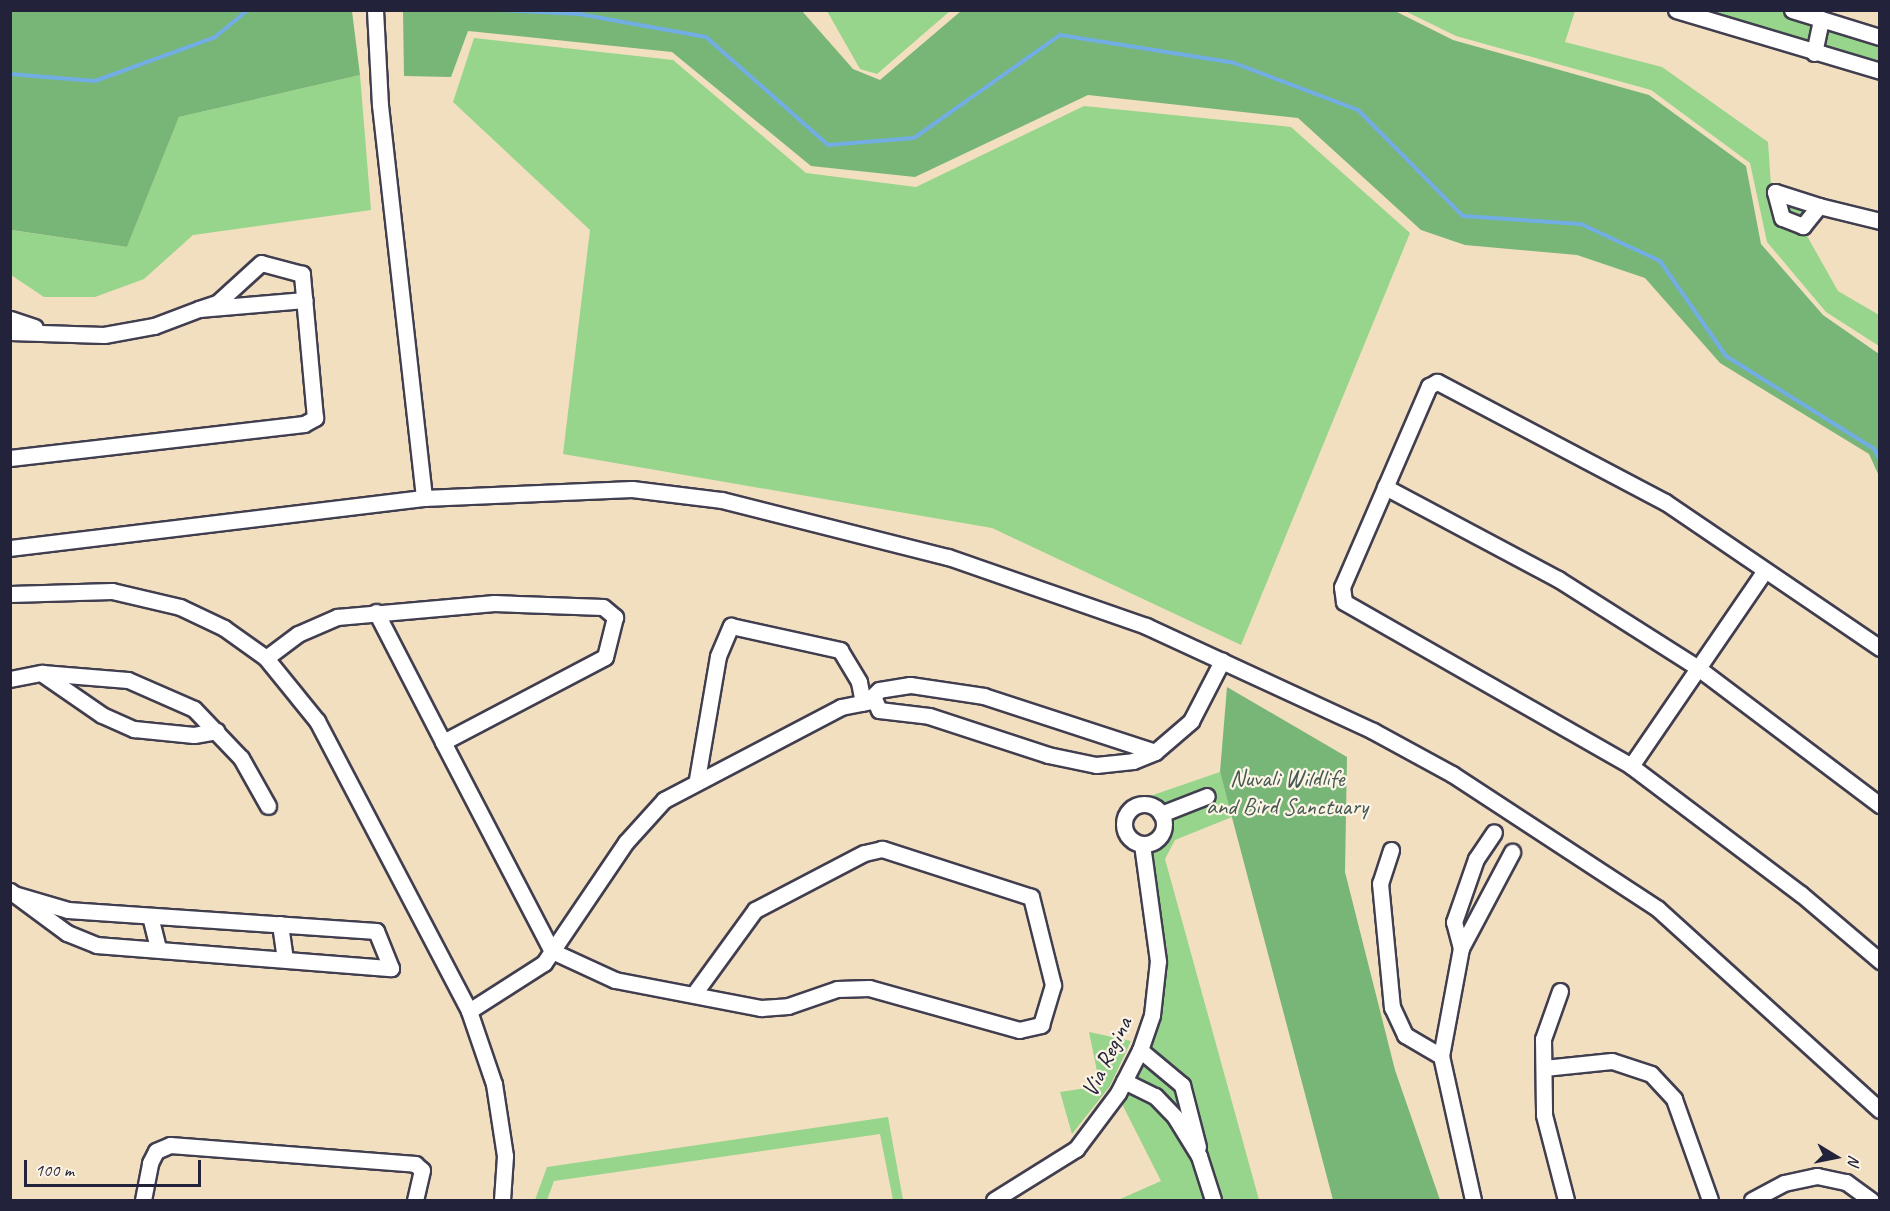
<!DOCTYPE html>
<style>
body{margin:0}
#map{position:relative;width:1890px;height:1211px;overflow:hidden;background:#f2dfc0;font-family:Caveat,sans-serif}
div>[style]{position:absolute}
.green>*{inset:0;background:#96d58b}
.forest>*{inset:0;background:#78b677}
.stream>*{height:4px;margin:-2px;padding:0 2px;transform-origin:2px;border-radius:2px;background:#72ade3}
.roads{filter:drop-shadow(2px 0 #413e4f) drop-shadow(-2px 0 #413e4f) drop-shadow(0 2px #413e4f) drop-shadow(0 -2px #413e4f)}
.minor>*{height:15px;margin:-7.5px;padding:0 7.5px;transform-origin:7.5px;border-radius:7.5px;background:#fff}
.minor>.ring{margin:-7.5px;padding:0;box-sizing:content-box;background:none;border:15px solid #fff;border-radius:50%}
span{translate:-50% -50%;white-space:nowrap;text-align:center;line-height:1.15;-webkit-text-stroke:4.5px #fcf5e5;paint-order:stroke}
.park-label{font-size:24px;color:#455853}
.street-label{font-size:24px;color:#22223b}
.frame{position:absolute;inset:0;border:12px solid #22223b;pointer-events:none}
.north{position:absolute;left:1806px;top:1127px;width:60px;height:60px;-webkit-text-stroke:4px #fcf5e5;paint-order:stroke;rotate:100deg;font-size:16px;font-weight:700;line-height:24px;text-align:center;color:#22223b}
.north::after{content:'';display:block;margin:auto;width:21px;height:27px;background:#22223b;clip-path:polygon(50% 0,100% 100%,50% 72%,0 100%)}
.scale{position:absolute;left:24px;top:1160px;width:177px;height:27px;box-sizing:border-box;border:3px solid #22223b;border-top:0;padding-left:8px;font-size:18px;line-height:21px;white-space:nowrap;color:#22223b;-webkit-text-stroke:4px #fcf5e5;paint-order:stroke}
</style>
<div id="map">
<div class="green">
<i style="clip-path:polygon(1779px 10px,1815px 22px,1810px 48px,1712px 17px,1713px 11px)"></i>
<i style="clip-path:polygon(827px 11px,950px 11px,877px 74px,860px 69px)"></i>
<i style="clip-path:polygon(1405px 11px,1575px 11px,1565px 42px,1662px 67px,1768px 142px,1772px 200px,1802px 227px,1838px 291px,1879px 315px,1879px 346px,1826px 312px,1767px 242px,1750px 163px,1651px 90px,1456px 36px)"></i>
<i style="clip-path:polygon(1823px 23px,1879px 41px,1879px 67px,1818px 51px)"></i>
<i style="clip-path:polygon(474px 38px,673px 60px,806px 173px,916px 187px,1084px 106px,1291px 127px,1410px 233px,1241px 645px,992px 528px,563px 454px,590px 230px,453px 102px)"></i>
<i style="clip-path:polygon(360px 75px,371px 210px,193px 235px,144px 279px,95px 297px,44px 297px,11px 275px,10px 230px,127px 247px,179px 117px)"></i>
<i style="clip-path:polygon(1777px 194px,1815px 207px,1803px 223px,1784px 217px)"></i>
<i style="clip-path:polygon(1220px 772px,1232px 817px,1175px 840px,1165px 859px,1259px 1200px,1221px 1200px,1192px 1090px,1177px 1069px,1146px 1044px,1161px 1003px,1167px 949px,1148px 845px,1167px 812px,1150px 796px)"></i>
<i style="clip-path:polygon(1089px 1032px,1131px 1041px,1110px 1086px,1072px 1134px,1060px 1092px,1100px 1086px)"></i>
<i style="clip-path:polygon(1143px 1058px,1180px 1089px,1195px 1139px,1136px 1075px)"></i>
<i style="clip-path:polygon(1129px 1087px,1152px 1101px,1183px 1135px,1205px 1200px,1118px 1200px,1161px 1181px,1121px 1102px)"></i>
<i style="clip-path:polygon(888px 1117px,903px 1200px,893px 1200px,880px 1134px,554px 1181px,547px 1200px,535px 1200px,547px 1167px)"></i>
</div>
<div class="forest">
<i style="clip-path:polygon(11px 10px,352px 11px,360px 75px,179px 117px,127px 247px,11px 230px)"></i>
<i style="clip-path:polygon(403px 11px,802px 11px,853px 69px,880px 80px,961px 11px,1395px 11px,1453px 40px,1649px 95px,1746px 166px,1761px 244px,1823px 315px,1879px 354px,1879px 476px,1869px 454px,1720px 363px,1645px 278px,1577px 255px,1465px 245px,1421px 230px,1298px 118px,1088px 95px,915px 177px,811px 166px,672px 52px,468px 31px,451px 77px,404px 76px)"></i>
<i style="clip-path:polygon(1227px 687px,1347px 757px,1345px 872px,1395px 1070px,1440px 1200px,1333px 1200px,1220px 772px)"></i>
</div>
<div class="stream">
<i style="left:502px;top:10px;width:77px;rotate:3deg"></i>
<i style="left:579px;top:14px;width:129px;rotate:10.3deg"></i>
<i style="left:706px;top:37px;width:163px;rotate:41.5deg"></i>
<i style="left:828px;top:145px;width:86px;rotate:-4.7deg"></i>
<i style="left:914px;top:138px;width:179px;rotate:-35.2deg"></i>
<i style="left:1060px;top:35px;width:176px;rotate:9.1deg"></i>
<i style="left:1234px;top:63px;width:133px;rotate:20.8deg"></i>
<i style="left:1358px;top:110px;width:149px;rotate:45.3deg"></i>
<i style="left:1463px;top:216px;width:118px;rotate:3.9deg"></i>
<i style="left:1581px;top:224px;width:87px;rotate:25.1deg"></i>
<i style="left:1660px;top:261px;width:116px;rotate:55.2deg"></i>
<i style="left:1726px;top:356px;width:175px;rotate:32.1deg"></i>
<i style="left:1874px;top:449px;width:13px;rotate:63deg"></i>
<i style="left:10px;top:74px;width:85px;rotate:4.7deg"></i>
<i style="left:95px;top:81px;width:128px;rotate:-20.1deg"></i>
<i style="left:215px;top:37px;width:43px;rotate:-39.3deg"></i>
</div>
<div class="roads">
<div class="minor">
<i style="left:375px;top:10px;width:95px;rotate:87deg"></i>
<i style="left:380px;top:105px;width:395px;rotate:83.6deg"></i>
<i style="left:1676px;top:10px;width:213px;rotate:16.6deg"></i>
<i style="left:1792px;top:10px;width:92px;rotate:17.1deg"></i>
<i style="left:1814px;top:53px;width:35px;rotate:-78deg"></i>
<i style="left:1775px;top:192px;width:46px;rotate:17.7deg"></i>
<i style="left:1819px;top:206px;width:26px;rotate:129deg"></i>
<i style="left:1803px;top:226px;width:22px;rotate:-159deg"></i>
<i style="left:1782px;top:218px;width:27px;rotate:-105deg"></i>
<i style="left:1819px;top:206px;width:63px;rotate:13.8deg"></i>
<i style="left:10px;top:319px;width:26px;rotate:18deg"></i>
<i style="left:10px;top:332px;width:94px;rotate:1.8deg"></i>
<i style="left:104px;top:335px;width:51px;rotate:-10.2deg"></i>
<i style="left:154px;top:326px;width:48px;rotate:-20.7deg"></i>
<i style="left:199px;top:309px;width:106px;rotate:-4.9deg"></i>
<i style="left:10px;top:458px;width:296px;rotate:-6.6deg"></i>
<i style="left:304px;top:424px;width:13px;rotate:-29deg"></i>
<i style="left:315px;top:418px;width:145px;rotate:-95.2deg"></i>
<i style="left:302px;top:274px;width:42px;rotate:-165deg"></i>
<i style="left:261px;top:263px;width:59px;rotate:137.7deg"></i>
<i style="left:217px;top:303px;width:19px;rotate:162deg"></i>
<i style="left:1385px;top:487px;width:196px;rotate:28deg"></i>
<i style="left:1558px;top:579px;width:166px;rotate:32.4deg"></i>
<i style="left:1698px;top:668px;width:228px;rotate:37deg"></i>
<i style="left:10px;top:548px;width:417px;rotate:-6.9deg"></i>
<i style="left:424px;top:498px;width:208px;rotate:-2.5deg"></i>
<i style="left:632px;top:489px;width:91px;rotate:7deg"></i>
<i style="left:722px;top:500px;width:233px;rotate:14.2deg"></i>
<i style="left:948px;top:557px;width:210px;rotate:19.2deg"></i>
<i style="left:1146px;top:626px;width:250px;rotate:24.8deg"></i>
<i style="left:1373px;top:731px;width:90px;rotate:28.6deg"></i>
<i style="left:1452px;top:774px;width:246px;rotate:33.2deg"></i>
<i style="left:1658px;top:909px;width:299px;rotate:42.2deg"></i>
<i style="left:10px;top:594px;width:102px;rotate:-1.7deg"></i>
<i style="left:112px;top:591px;width:70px;rotate:13.2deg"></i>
<i style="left:180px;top:607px;width:49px;rotate:25.5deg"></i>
<i style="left:224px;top:628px;width:52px;rotate:35.5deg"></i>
<i style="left:266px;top:658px;width:40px;rotate:-37deg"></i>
<i style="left:298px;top:634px;width:43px;rotate:-23.6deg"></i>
<i style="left:337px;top:617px;width:158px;rotate:-5.1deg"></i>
<i style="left:494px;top:603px;width:109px;rotate:2.1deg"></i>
<i style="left:603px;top:607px;width:16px;rotate:40deg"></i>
<i style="left:615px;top:617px;width:41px;rotate:104deg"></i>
<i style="left:605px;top:657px;width:183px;rotate:152.3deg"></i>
<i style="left:443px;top:742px;width:236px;rotate:62.5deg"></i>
<i style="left:552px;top:951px;width:69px;rotate:24.7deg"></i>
<i style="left:615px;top:980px;width:149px;rotate:10.9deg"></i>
<i style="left:761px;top:1008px;width:27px;rotate:-4deg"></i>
<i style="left:788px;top:1006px;width:52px;rotate:-19.1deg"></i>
<i style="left:837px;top:989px;width:32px;rotate:-2deg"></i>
<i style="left:869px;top:988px;width:156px;rotate:15.6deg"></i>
<i style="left:1019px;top:1030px;width:23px;rotate:-13deg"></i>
<i style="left:1041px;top:1025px;width:42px;rotate:-73.3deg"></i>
<i style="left:1053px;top:985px;width:91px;rotate:-104deg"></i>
<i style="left:1031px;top:897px;width:157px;rotate:-162.1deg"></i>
<i style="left:882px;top:849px;width:18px;rotate:167deg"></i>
<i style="left:864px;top:853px;width:123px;rotate:152.4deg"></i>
<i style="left:755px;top:910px;width:104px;rotate:126deg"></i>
<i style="left:376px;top:612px;width:146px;rotate:62.7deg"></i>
<i style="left:1880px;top:648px;width:260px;rotate:-145.8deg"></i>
<i style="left:1665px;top:502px;width:258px;rotate:-152.2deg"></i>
<i style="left:1437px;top:382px;width:9px;rotate:153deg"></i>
<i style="left:1429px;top:386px;width:219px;rotate:113.4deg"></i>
<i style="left:1342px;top:587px;width:15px;rotate:82deg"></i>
<i style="left:1344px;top:602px;width:331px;rotate:29.7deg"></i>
<i style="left:1631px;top:766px;width:213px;rotate:37deg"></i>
<i style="left:1801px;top:894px;width:104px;rotate:40.3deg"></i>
<i style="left:266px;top:658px;width:81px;rotate:51deg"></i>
<i style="left:317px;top:721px;width:327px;rotate:62.3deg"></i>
<i style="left:469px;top:1011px;width:77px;rotate:71.1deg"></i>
<i style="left:494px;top:1084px;width:73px;rotate:81.3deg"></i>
<i style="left:505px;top:1156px;width:44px;rotate:93.9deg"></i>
<i style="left:44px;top:675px;width:70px;rotate:34.6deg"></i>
<i style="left:102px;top:715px;width:35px;rotate:24deg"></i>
<i style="left:134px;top:729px;width:60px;rotate:5.7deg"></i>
<i style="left:194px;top:735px;width:23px;rotate:-10deg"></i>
<i style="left:10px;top:679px;width:33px;rotate:-11deg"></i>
<i style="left:42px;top:673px;width:86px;rotate:4.7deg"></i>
<i style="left:128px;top:680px;width:72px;rotate:23.7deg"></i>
<i style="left:194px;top:709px;width:68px;rotate:46.2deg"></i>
<i style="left:241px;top:758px;width:55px;rotate:60.6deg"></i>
<i style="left:1155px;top:752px;width:180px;rotate:-161.9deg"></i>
<i style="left:984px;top:696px;width:75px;rotate:-171.5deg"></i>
<i style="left:910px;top:685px;width:31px;rotate:171deg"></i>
<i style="left:879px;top:690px;width:8px;rotate:135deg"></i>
<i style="left:873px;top:696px;width:15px;rotate:67deg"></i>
<i style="left:879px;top:710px;width:50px;rotate:6.8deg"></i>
<i style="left:929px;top:716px;width:125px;rotate:18.1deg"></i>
<i style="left:1048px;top:755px;width:49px;rotate:11.8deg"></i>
<i style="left:1096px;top:765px;width:37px;rotate:-6deg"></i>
<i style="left:1133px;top:761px;width:24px;rotate:-22deg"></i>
<i style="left:1155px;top:752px;width:48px;rotate:-40.7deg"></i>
<i style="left:1191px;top:721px;width:68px;rotate:-62.7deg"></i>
<i style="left:1631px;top:766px;width:237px;rotate:-55.6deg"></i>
<i style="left:697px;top:779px;width:125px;rotate:-80.3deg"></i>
<i style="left:718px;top:656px;width:33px;rotate:-67deg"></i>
<i style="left:731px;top:626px;width:112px;rotate:12.4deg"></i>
<i style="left:840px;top:650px;width:37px;rotate:59deg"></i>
<i style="left:859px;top:682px;width:21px;rotate:79deg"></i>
<i class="ring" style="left:1124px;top:804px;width:25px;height:25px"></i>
<i style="left:1161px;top:814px;width:49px;rotate:-21.4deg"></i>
<i style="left:1391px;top:850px;width:35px;rotate:108deg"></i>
<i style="left:1380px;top:883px;width:125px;rotate:84.5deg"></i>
<i style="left:1392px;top:1007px;width:31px;rotate:65deg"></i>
<i style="left:1405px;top:1035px;width:42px;rotate:30.3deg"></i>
<i style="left:10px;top:891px;width:71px;rotate:36.4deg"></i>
<i style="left:67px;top:933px;width:31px;rotate:22deg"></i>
<i style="left:96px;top:945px;width:296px;rotate:4.5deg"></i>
<i style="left:391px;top:968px;width:40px;rotate:-112deg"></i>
<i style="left:376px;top:931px;width:309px;rotate:-176.1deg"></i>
<i style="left:68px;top:910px;width:56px;rotate:-163.5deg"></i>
<i style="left:150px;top:916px;width:33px;rotate:76deg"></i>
<i style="left:280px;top:924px;width:34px;rotate:82deg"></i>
<i style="left:1461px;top:948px;width:109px;rotate:-62deg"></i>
<i style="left:1560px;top:991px;width:51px;rotate:109.5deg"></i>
<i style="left:1543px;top:1039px;width:76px;rotate:89.2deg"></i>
<i style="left:1544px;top:1115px;width:88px;rotate:75.5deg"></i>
<i style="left:469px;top:1011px;width:89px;rotate:-32.6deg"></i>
<i style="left:544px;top:963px;width:146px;rotate:-55.9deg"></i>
<i style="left:626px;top:842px;width:57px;rotate:-47.9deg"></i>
<i style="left:664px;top:800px;width:200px;rotate:-27.7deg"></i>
<i style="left:841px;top:707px;width:33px;rotate:-11deg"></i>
<i style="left:1140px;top:1050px;width:55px;rotate:39.8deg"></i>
<i style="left:1182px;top:1085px;width:64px;rotate:75.5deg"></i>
<i style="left:1544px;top:1068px;width:68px;rotate:-5.9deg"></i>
<i style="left:1612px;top:1061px;width:41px;rotate:18.4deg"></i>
<i style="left:1651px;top:1074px;width:34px;rotate:47deg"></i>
<i style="left:1674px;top:1099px;width:107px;rotate:70.4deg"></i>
<i style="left:1124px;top:1081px;width:34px;rotate:26deg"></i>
<i style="left:1155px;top:1096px;width:29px;rotate:46deg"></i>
<i style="left:1175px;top:1117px;width:46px;rotate:58.4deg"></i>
<i style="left:1199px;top:1156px;width:46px;rotate:72.3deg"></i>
<i style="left:143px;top:1200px;width:38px;rotate:-79deg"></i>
<i style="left:150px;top:1163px;width:13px;rotate:-63deg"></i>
<i style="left:156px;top:1151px;width:15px;rotate:-23deg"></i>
<i style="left:170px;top:1145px;width:246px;rotate:4.4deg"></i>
<i style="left:415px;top:1164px;width:9px;rotate:41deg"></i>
<i style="left:422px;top:1170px;width:31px;rotate:103deg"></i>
<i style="left:994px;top:1200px;width:97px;rotate:-31.9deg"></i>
<i style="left:1076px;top:1149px;width:70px;rotate:-53.1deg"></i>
<i style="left:1118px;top:1093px;width:48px;rotate:-62.9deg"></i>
<i style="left:1140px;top:1050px;width:37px;rotate:-71deg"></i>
<i style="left:1152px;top:1015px;width:54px;rotate:-83.7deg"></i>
<i style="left:1158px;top:961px;width:118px;rotate:-97.8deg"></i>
<i style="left:1473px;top:1200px;width:148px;rotate:-102.5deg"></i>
<i style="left:1441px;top:1056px;width:110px;rotate:-79.5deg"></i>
<i style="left:1461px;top:948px;width:27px;rotate:-105deg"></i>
<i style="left:1454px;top:922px;width:67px;rotate:-70.8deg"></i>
<i style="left:1476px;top:859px;width:32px;rotate:-56deg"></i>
<i style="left:1752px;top:1200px;width:36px;rotate:-28deg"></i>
<i style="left:1784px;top:1183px;width:34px;rotate:-12deg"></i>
<i style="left:1817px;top:1176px;width:30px;rotate:12deg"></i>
<i style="left:1846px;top:1182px;width:31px;rotate:36deg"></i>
</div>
</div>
<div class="park-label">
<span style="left:1287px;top:793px">Nuvali Wildlife<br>and Bird Sanctuary</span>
</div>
<div class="street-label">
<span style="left:1107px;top:1057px;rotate:-64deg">Via Regina</span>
</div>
<div class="frame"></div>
<div class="north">N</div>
<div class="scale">100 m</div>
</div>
